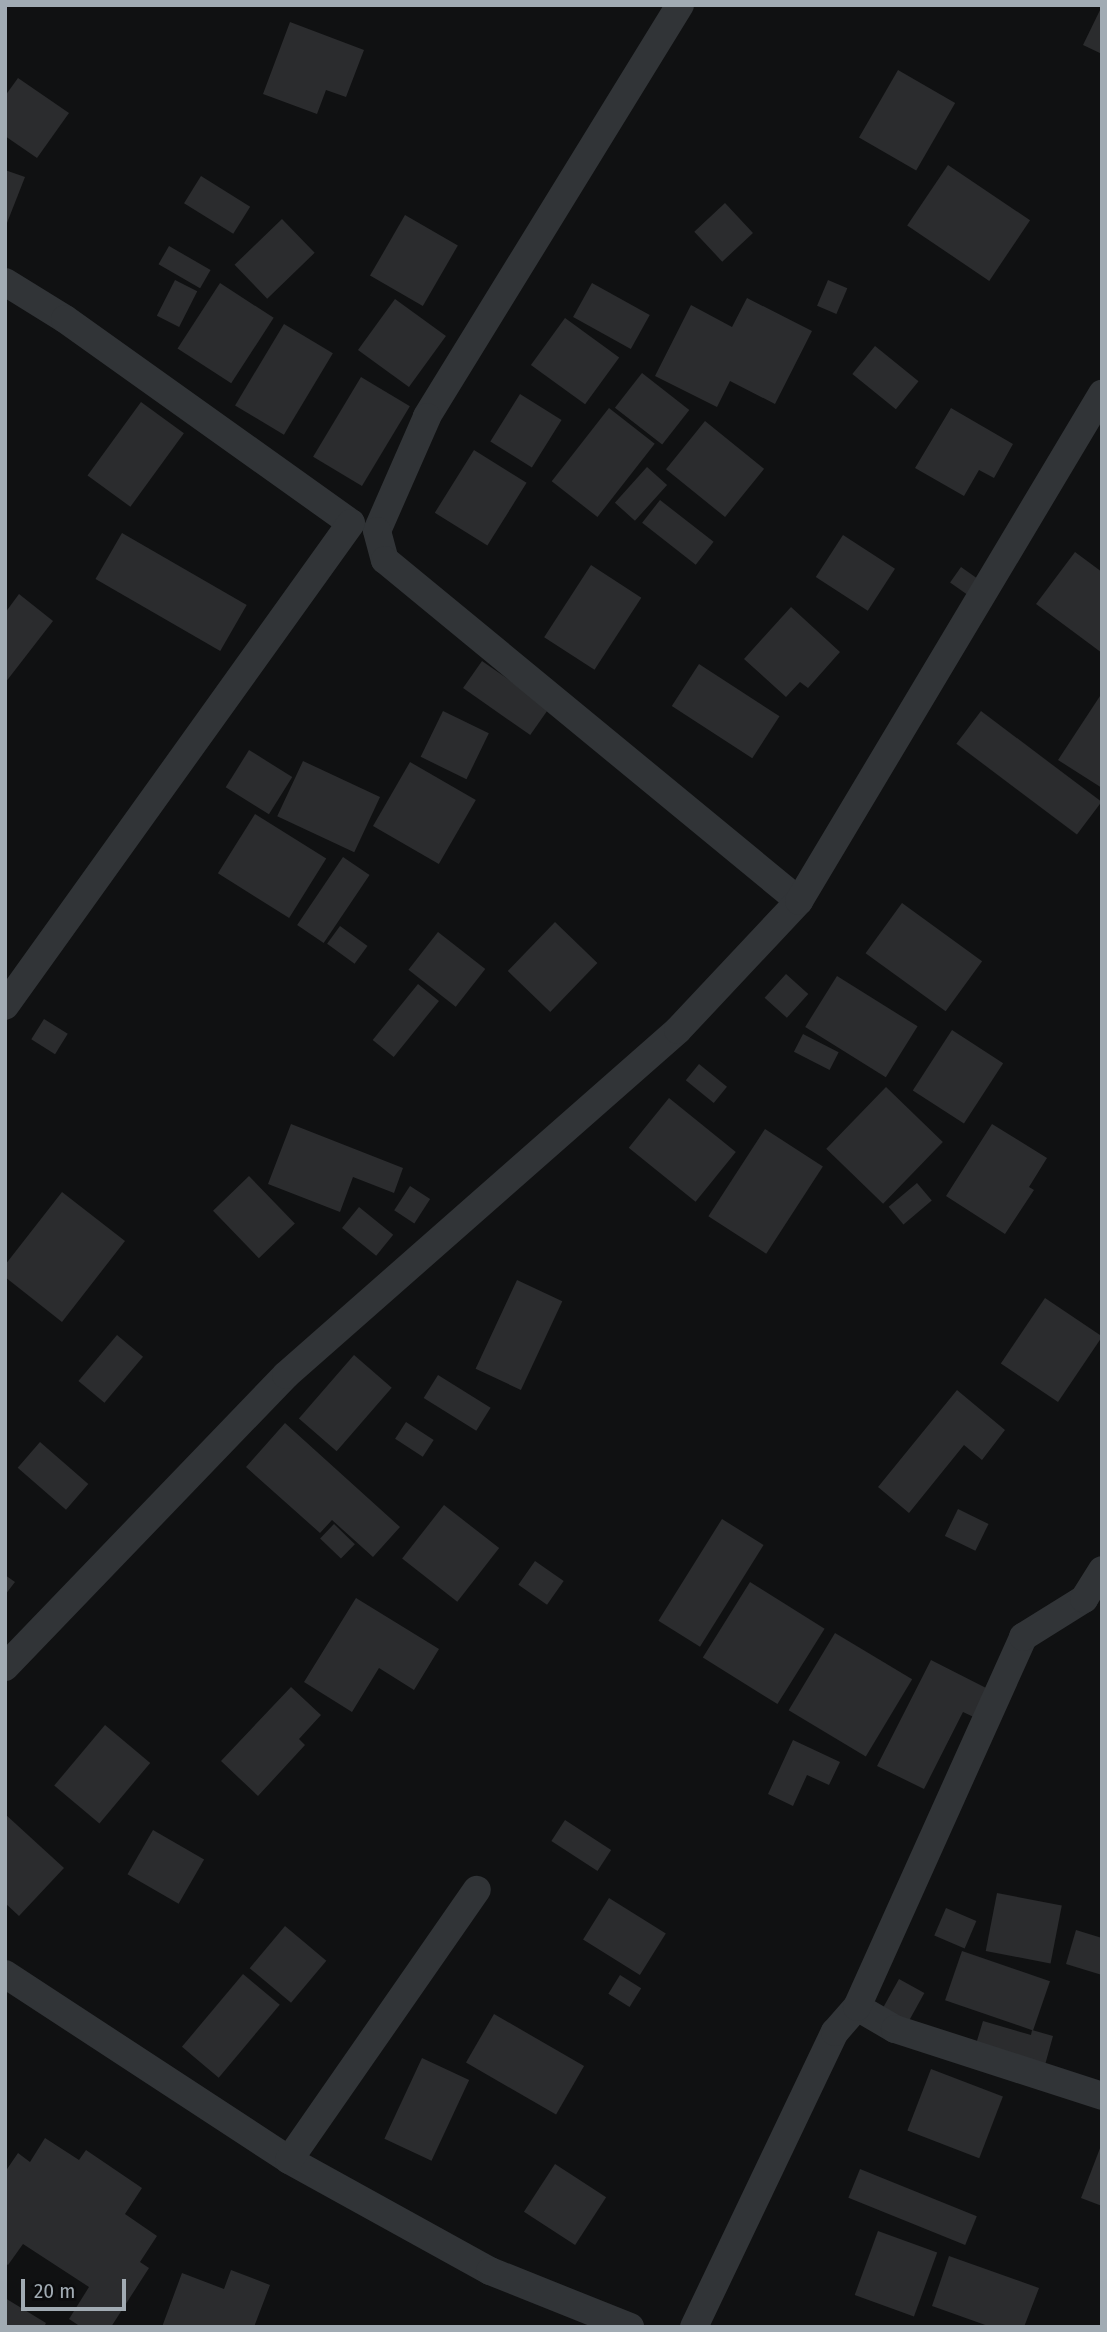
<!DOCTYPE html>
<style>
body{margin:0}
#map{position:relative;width:1107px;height:2332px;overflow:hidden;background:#101112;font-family:"Fira Sans Condensed",sans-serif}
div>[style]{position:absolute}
.building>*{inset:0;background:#2b2c2e;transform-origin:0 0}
.minor>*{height:28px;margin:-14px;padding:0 14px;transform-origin:14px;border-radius:14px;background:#313437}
span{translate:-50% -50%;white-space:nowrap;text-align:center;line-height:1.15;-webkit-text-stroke:5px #0b0c0d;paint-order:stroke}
.frame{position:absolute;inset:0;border:7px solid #a1abb3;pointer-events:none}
.scale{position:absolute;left:21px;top:2279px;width:105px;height:32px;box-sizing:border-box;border:4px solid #a1abb3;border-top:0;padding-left:9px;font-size:21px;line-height:24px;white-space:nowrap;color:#a1abb3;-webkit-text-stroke:5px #0b0c0d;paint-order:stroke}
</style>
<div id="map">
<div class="building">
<i style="clip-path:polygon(1102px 6px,1102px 54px,1083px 45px)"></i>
<i style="clip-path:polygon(290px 22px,364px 50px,346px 97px,326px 90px,317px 114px,263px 94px)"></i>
<i style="left:898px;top:70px;width:66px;height:78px;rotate:30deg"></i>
<i style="clip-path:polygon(18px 78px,69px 113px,37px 158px,5px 136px,5px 96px)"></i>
<i style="left:948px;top:165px;width:99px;height:73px;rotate:34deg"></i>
<i style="clip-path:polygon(5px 170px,25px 177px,5px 228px)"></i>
<i style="left:201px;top:176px;width:58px;height:32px;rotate:32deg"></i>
<i style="left:725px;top:203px;width:41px;height:42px;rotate:47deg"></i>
<i style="left:405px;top:215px;width:61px;height:70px;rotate:30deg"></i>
<i style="left:282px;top:219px;width:47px;height:66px;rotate:46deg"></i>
<i style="left:169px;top:246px;width:48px;height:21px;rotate:30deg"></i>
<i style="left:175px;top:280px;width:25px;height:40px;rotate:27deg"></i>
<i style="left:828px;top:280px;width:21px;height:28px;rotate:23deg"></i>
<i style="left:220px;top:283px;width:64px;height:78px;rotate:33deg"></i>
<i style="left:592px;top:283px;width:66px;height:39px;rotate:29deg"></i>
<i style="clip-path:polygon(747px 298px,812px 331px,775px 404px,730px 381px,717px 407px,655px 376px,691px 305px,732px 327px)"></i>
<i style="left:395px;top:299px;width:63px;height:63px;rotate:36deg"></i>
<i style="left:565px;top:318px;width:67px;height:58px;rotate:36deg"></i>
<i style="left:284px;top:324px;width:57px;height:95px;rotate:31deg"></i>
<i style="left:875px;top:346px;width:56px;height:36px;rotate:39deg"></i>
<i style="left:642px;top:373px;width:60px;height:44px;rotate:38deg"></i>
<i style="left:361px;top:377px;width:57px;height:93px;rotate:31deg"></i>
<i style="left:520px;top:394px;width:49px;height:56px;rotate:32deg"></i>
<i style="left:141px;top:402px;width:53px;height:91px;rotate:36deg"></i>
<i style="left:609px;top:408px;width:58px;height:93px;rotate:38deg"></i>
<i style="clip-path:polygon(951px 408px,1013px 444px,994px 478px,979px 470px,964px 496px,915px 468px)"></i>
<i style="left:705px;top:421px;width:76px;height:62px;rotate:39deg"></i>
<i style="left:474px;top:450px;width:62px;height:74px;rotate:32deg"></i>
<i style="left:647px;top:467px;width:27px;height:48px;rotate:42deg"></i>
<i style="left:660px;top:500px;width:68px;height:29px;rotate:38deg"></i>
<i style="left:122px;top:533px;width:144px;height:53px;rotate:30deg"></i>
<i style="left:843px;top:535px;width:62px;height:50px;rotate:33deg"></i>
<i style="clip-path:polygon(1075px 552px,1102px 572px,1102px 653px,1036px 604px)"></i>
<i style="left:591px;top:565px;width:60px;height:86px;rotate:33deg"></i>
<i style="left:961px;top:567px;width:29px;height:19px;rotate:35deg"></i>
<i style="clip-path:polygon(19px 594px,53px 621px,5px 683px,5px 613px)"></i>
<i style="clip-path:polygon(791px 607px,840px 652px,808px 688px,800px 682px,786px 697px,744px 659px)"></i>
<i style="left:482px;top:661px;width:82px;height:33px;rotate:35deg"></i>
<i style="left:699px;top:664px;width:96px;height:50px;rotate:33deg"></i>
<i style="clip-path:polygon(1102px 693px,1102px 788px,1058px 760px)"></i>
<i style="left:443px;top:711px;width:51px;height:51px;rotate:26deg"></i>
<i style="left:981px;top:711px;width:151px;height:41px;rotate:37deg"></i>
<i style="left:249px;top:750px;width:51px;height:44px;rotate:32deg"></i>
<i style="left:303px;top:761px;width:85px;height:61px;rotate:25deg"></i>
<i style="left:410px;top:762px;width:76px;height:74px;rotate:30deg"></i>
<i style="left:255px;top:814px;width:84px;height:70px;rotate:32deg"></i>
<i style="left:343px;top:857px;width:32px;height:82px;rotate:34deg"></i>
<i style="left:902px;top:903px;width:99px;height:62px;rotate:36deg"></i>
<i style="left:555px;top:922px;width:59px;height:68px;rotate:44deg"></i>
<i style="left:340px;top:926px;width:34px;height:22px;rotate:36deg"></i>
<i style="left:438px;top:932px;width:60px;height:48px;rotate:38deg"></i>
<i style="left:786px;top:974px;width:30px;height:32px;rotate:42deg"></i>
<i style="left:837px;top:976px;width:95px;height:60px;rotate:32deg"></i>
<i style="left:418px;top:984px;width:27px;height:72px;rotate:39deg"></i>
<i style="left:44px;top:1019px;width:28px;height:24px;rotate:32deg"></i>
<i style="left:952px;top:1030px;width:61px;height:72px;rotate:33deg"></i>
<i style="left:803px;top:1034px;width:40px;height:20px;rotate:27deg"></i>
<i style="left:699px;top:1064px;width:36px;height:21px;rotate:39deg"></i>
<i style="left:886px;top:1087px;width:79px;height:86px;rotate:44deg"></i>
<i style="left:669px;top:1098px;width:86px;height:64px;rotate:39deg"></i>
<i style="clip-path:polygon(291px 1124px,403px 1168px,394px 1193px,353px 1177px,340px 1212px,268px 1184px)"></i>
<i style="clip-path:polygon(992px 1124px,1047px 1158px,1029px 1187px,1034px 1190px,1005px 1234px,946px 1196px)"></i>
<i style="left:765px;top:1129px;width:69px;height:104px;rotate:33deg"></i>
<i style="left:249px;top:1176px;width:66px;height:50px;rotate:46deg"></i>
<i style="left:917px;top:1183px;width:23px;height:37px;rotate:50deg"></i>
<i style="left:410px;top:1186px;width:24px;height:29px;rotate:33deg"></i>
<i style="clip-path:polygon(62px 1192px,125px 1241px,62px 1322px,5px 1277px,5px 1265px)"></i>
<i style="left:359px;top:1207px;width:44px;height:27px;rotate:39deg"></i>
<i style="left:517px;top:1280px;width:50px;height:98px;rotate:25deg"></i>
<i style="left:1045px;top:1298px;width:69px;height:79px;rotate:34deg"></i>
<i style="left:117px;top:1335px;width:34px;height:60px;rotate:40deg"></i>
<i style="left:354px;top:1355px;width:50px;height:84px;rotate:41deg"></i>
<i style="left:438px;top:1375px;width:62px;height:27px;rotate:32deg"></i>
<i style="clip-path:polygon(957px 1390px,1005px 1430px,982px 1460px,964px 1445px,909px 1513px,878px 1487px)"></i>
<i style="left:406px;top:1422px;width:33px;height:20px;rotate:33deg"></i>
<i style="clip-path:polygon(285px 1423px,400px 1527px,373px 1557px,332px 1520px,320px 1533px,246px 1467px)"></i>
<i style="left:40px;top:1442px;width:64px;height:34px;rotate:41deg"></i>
<i style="left:444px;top:1505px;width:70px;height:68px;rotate:38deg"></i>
<i style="left:958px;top:1509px;width:34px;height:30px;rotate:26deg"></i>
<i style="left:722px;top:1519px;width:49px;height:120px;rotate:32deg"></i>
<i style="left:334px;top:1524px;width:29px;height:20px;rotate:44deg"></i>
<i style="left:535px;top:1561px;width:35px;height:29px;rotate:35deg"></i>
<i style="clip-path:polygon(5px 1575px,15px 1582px,5px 1595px)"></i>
<i style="left:750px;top:1582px;width:88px;height:89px;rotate:32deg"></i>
<i style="clip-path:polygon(356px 1598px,439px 1649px,414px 1690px,379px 1668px,352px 1712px,304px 1682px)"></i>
<i style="left:835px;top:1633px;width:90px;height:90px;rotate:31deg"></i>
<i style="clip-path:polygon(931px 1660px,992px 1691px,978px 1719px,963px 1712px,924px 1789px,877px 1766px)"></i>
<i style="clip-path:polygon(291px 1687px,321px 1715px,299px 1739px,305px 1745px,258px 1796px,221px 1761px)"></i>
<i style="left:105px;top:1725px;width:59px;height:79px;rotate:40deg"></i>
<i style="clip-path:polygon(793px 1740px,840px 1762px,829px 1785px,807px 1775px,793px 1806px,768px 1794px)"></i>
<i style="clip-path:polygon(5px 1814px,64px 1868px,19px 1916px,5px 1903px)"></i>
<i style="left:565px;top:1820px;width:55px;height:25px;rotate:33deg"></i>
<i style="left:153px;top:1830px;width:59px;height:51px;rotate:30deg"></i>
<i style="left:997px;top:1893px;width:66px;height:59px;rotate:11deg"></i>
<i style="left:609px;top:1898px;width:67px;height:49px;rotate:32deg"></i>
<i style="left:946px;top:1908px;width:33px;height:30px;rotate:23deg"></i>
<i style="left:285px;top:1926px;width:54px;height:55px;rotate:40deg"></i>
<i style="clip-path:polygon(1076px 1930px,1102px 1938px,1102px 1975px,1066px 1964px)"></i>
<i style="left:962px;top:1951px;width:93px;height:52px;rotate:19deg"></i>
<i style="left:243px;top:1974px;width:48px;height:95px;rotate:40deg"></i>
<i style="left:620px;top:1975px;width:25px;height:22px;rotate:32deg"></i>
<i style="left:899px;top:1979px;width:29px;height:38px;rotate:29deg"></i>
<i style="left:494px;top:2014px;width:104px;height:56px;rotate:30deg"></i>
<i style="clip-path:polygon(983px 2021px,1031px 2035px,1032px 2030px,1053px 2036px,1045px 2065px,976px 2044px)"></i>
<i style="left:422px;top:2058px;width:52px;height:89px;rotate:25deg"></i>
<i style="left:931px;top:2069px;width:77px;height:66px;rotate:21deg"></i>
<i style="clip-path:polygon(45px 2138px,79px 2160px,86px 2150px,142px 2188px,125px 2214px,157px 2236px,140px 2262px,149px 2268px,111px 2327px,81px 2327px,69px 2319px,89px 2287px,23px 2244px,8px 2265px,5px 2263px,5px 2172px,18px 2153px,30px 2162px)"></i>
<i style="clip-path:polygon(1102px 2143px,1102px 2206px,1081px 2198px)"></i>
<i style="left:555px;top:2164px;width:61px;height:57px;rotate:33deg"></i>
<i style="left:860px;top:2169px;width:126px;height:31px;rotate:22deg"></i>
<i style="left:878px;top:2231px;width:63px;height:68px;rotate:20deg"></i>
<i style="clip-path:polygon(949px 2256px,1039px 2288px,1024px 2327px,991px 2327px,932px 2306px)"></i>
<i style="clip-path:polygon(231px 2270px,270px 2285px,254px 2327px,162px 2327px,182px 2273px,224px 2289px)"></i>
<i style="clip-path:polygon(5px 2298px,46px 2323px,44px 2327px,5px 2327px)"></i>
</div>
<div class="minor">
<i style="left:680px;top:5px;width:483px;rotate:121.6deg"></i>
<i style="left:427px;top:417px;width:124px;rotate:113.7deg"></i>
<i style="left:377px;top:531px;width:30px;rotate:75deg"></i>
<i style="left:385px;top:560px;width:536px;rotate:39.48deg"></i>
<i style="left:5px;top:282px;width:70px;rotate:31.7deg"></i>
<i style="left:65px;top:319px;width:351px;rotate:35.5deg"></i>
<i style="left:351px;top:523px;width:594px;rotate:125.62deg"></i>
<i style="left:5px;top:1667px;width:405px;rotate:-46.1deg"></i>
<i style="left:286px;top:1375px;width:522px;rotate:-41.35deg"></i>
<i style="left:678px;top:1030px;width:177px;rotate:-46.8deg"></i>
<i style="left:799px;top:901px;width:591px;rotate:-59.14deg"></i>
<i style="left:5px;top:1974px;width:339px;rotate:33.2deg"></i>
<i style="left:289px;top:2160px;width:230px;rotate:28.9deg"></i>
<i style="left:490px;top:2271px;width:151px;rotate:21.8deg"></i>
<i style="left:857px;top:2007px;width:44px;rotate:30.1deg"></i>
<i style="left:895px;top:2029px;width:218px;rotate:17.9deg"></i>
<i style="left:289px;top:2160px;width:329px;rotate:-55.2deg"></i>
<i style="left:694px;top:2327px;width:327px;rotate:-64.5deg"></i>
<i style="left:835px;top:2032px;width:33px;rotate:-49deg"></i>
<i style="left:857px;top:2007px;width:406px;rotate:-65.8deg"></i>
<i style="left:1023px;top:1637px;width:72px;rotate:-31.9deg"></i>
<i style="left:1084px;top:1599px;width:34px;rotate:-58deg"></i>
</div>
<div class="frame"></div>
<div class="scale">20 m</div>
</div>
